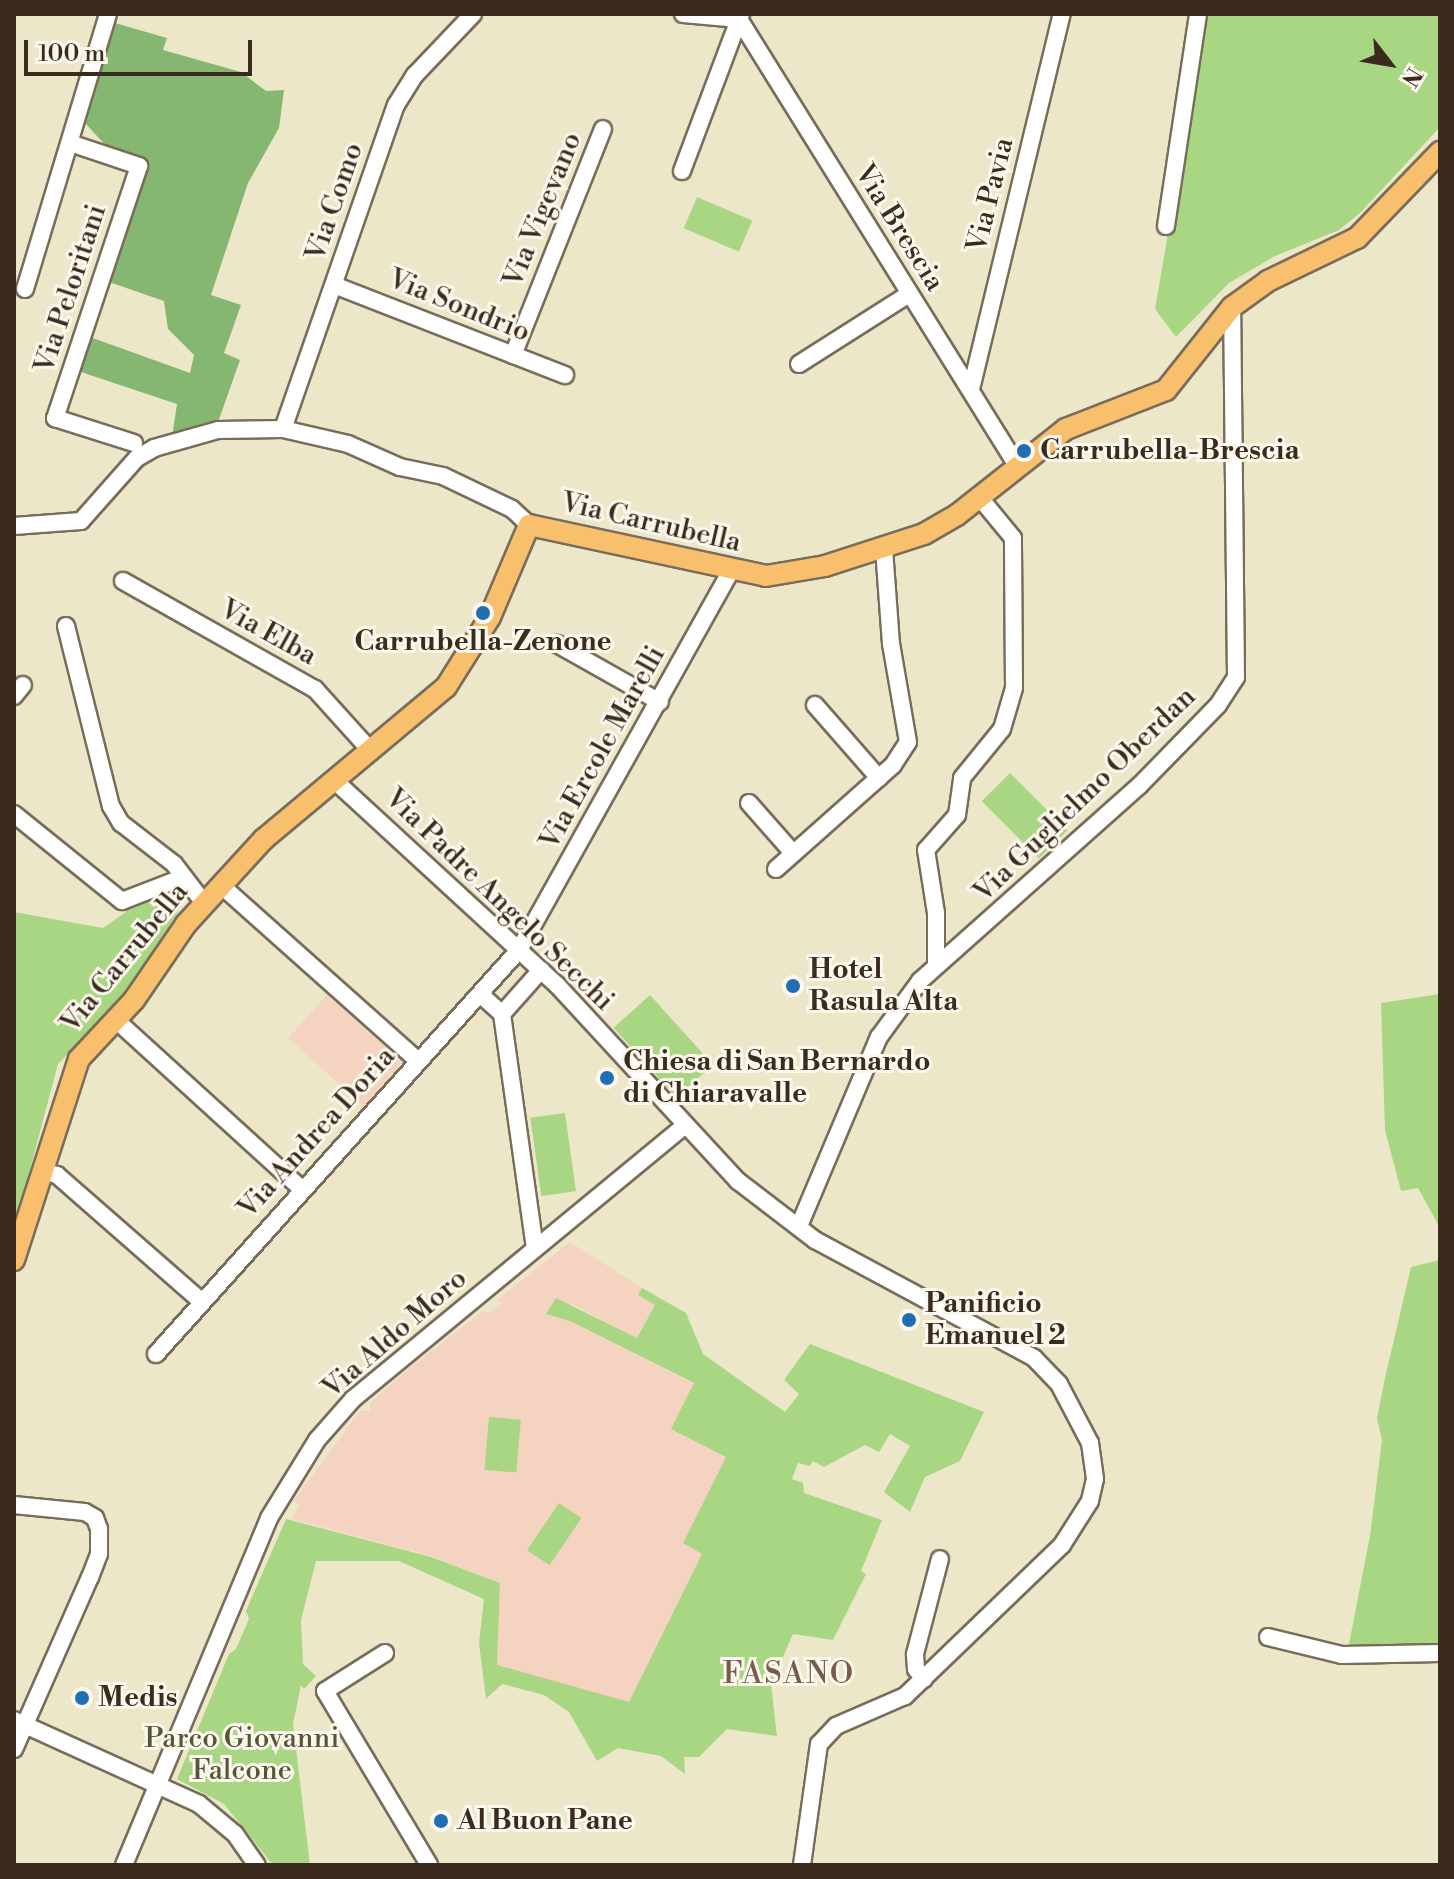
<!DOCTYPE html>
<style>
body{margin:0}
#map{position:relative;width:1454px;height:1879px;overflow:hidden;background:#ede7ca;font-family:"Libre Bodoni",serif}
div>[style]{position:absolute}
.built>*{inset:0;background:#f4d3c0;transform-origin:0 0}
.green>*{inset:0;background:#a8d683;transform-origin:0 0}
.forest>*{inset:0;background:#86b771}
.roads{filter:drop-shadow(2px 0 #796c5a) drop-shadow(-2px 0 #796c5a) drop-shadow(0 2px #796c5a) drop-shadow(0 -2px #796c5a)}
.minor>*{height:16px;margin:-8px;padding:0 8px;transform-origin:8px;border-radius:8px;background:#fff}
.major>*{height:20px;margin:-10px;padding:0 10px;transform-origin:10px;border-radius:10px;background:#f8bf6c}
.dots>*{width:22px;height:22px;translate:-50% -50%;box-sizing:border-box;border:4px solid #fbf7ec;border-radius:50%}
span{translate:-50% -50%;white-space:nowrap;text-align:center;line-height:1.15;-webkit-text-stroke:6px #fbf7ec;paint-order:stroke}
.street-label{font-size:28px;color:#3b2a1e}
.poi-label{font-size:28px;color:#3b2a1e;font-weight:700}
.left{translate:0 -50%;text-align:left}
.park-label{font-size:28px;color:#565537}
.neighbourhood-label{font-size:30px;color:#765c4c;letter-spacing:2px}
.frame{position:absolute;inset:0;border:16px solid #3b2a1e;pointer-events:none}
.north{position:absolute;left:1350px;top:24px;width:80px;height:80px;-webkit-text-stroke:6px #fbf7ec;paint-order:stroke;rotate:121deg;font-size:22px;font-weight:700;line-height:32px;text-align:center;color:#3b2a1e}
.north::after{content:'';display:block;margin:auto;width:28px;height:36px;background:#3b2a1e;clip-path:polygon(50% 0,100% 100%,50% 72%,0 100%)}
.scale{position:absolute;left:24px;top:40px;width:228px;height:36px;box-sizing:border-box;border:4px solid #3b2a1e;border-top:0;padding-left:10px;font-size:24px;line-height:28px;white-space:nowrap;color:#3b2a1e;-webkit-text-stroke:6px #fbf7ec;paint-order:stroke}
</style>
<div id="map">
<div class="built">
<i style="left:327px;top:995px;width:101px;height:58px;rotate:42deg"></i>
<i style="clip-path:polygon(570px 1242px,642px 1288px,638px 1295px,655px 1305px,637px 1339px,573px 1304px,546px 1314px,570px 1321px,694px 1384px,726px 1457px,684px 1542px,702px 1554px,629px 1703px,497px 1665px,500px 1583px,431px 1556px,292px 1519px,299px 1506px,294px 1500px,360px 1411px,370px 1411px,370px 1403px,412px 1366px,483px 1311px,491px 1313px,502px 1303px,497px 1300px)"></i>
</div>
<div class="green">
<i style="clip-path:polygon(1206px 14px,1440px 14px,1440px 127px,1360px 213px,1339px 230px,1275px 256px,1229px 283px,1176px 337px,1155px 309px)"></i>
<i style="left:697px;top:197px;width:60px;height:34px;rotate:23deg"></i>
<i style="left:1010px;top:773px;width:81px;height:40px;rotate:45deg"></i>
<i style="clip-path:polygon(153px 893px,185px 899px,135px 986px,58px 1064px,14px 1229px,14px 912px,103px 928px)"></i>
<i style="clip-path:polygon(1440px 994px,1440px 1228px,1418px 1188px,1401px 1191px,1385px 1130px,1381px 1003px)"></i>
<i style="left:650px;top:995px;width:94px;height:49px;rotate:48deg"></i>
<i style="left:565px;top:1113px;width:79px;height:35px;rotate:82deg"></i>
<i style="clip-path:polygon(1440px 1260px,1440px 1645px,1353px 1649px,1349px 1644px,1370px 1536px,1382px 1440px,1377px 1418px,1385px 1378px,1411px 1267px)"></i>
<i style="clip-path:polygon(642px 1288px,686px 1313px,703px 1354px,785px 1412px,799px 1394px,784px 1380px,810px 1344px,984px 1412px,960px 1461px,925px 1477px,910px 1512px,884px 1492px,910px 1446px,890px 1434px,879px 1452px,865px 1445px,824px 1467px,813px 1461px,810px 1466px,798px 1463px,792px 1479px,803px 1483px,804px 1493px,882px 1520px,861px 1571px,866px 1574px,833px 1640px,793px 1634px,771px 1684px,777px 1736px,727px 1729px,699px 1757px,684px 1757px,685px 1774px,661px 1756px,618px 1748px,597px 1761px,569px 1712px,544px 1695px,502px 1684px,486px 1699px,479px 1643px,484px 1599px,399px 1561px,316px 1561px,301px 1620px,303px 1664px,316px 1676px,304px 1689px,301px 1685px,293px 1724px,310px 1865px,273px 1865px,224px 1804px,177px 1779px,229px 1654px,236px 1649px,249px 1619px,246px 1611px,286px 1519px,431px 1557px,500px 1583px,497px 1665px,629px 1702px,702px 1554px,683px 1543px,726px 1457px,671px 1429px,694px 1383px,570px 1321px,546px 1314px,556px 1298px,637px 1338px,655px 1305px,638px 1295px)"></i>
<i style="left:489px;top:1417px;width:32px;height:53px;rotate:5deg"></i>
<i style="left:559px;top:1503px;width:27px;height:57px;rotate:34deg"></i>
</div>
<div class="forest">
<i style="clip-path:polygon(115px 23px,167px 38px,163px 50px,241px 72px,266px 91px,284px 90px,279px 128px,248px 183px,211px 295px,241px 305px,224px 353px,240px 360px,217px 425px,172px 437px,177px 404px,78px 371px,90px 337px,190px 373px,194px 355px,168px 329px,164px 301px,109px 282px,148px 167px,145px 161px,109px 149px,85px 123px)"></i>
</div>
<div class="roads">
<div class="minor">
<i style="left:683px;top:14px;width:56px;rotate:5.1deg"></i>
<i style="left:739px;top:19px;width:528px;rotate:58.09deg"></i>
<i style="left:70px;top:143px;width:73px;rotate:18.4deg"></i>
<i style="left:139px;top:166px;width:266px;rotate:108.4deg"></i>
<i style="left:55px;top:418px;width:83px;rotate:17.6deg"></i>
<i style="left:682px;top:171px;width:168px;rotate:-69.4deg"></i>
<i style="left:1166px;top:226px;width:214px;rotate:-81.4deg"></i>
<i style="left:334px;top:285px;width:248px;rotate:21.3deg"></i>
<i style="left:25px;top:289px;width:287px;rotate:-73.2deg"></i>
<i style="left:513px;top:355px;width:243px;rotate:-68.3deg"></i>
<i style="left:799px;top:364px;width:130px;rotate:-32.5deg"></i>
<i style="left:971px;top:389px;width:386px;rotate:-76.4deg"></i>
<i style="left:283px;top:429px;width:343px;rotate:-70.8deg"></i>
<i style="left:396px;top:105px;width:36px;rotate:-58deg"></i>
<i style="left:415px;top:75px;width:84px;rotate:-46.4deg"></i>
<i style="left:14px;top:526px;width:67px;rotate:-4.3deg"></i>
<i style="left:81px;top:521px;width:84px;rotate:-48.4deg"></i>
<i style="left:137px;top:458px;width:20px;rotate:-30deg"></i>
<i style="left:154px;top:448px;width:66px;rotate:-15.7deg"></i>
<i style="left:218px;top:430px;width:65px;rotate:-0.9deg"></i>
<i style="left:283px;top:429px;width:67px;rotate:13deg"></i>
<i style="left:348px;top:444px;width:57px;rotate:23.9deg"></i>
<i style="left:400px;top:467px;width:44px;rotate:11.8deg"></i>
<i style="left:443px;top:476px;width:76px;rotate:25.6deg"></i>
<i style="left:512px;top:509px;width:23px;rotate:43deg"></i>
<i style="left:123px;top:581px;width:220px;rotate:29.4deg"></i>
<i style="left:315px;top:689px;width:84px;rotate:47.9deg"></i>
<i style="left:66px;top:626px;width:186px;rotate:76deg"></i>
<i style="left:111px;top:806px;width:20px;rotate:60deg"></i>
<i style="left:121px;top:823px;width:67px;rotate:37.7deg"></i>
<i style="left:174px;top:864px;width:49px;rotate:52.4deg"></i>
<i style="left:557px;top:644px;width:118px;rotate:29.4deg"></i>
<i style="left:14px;top:696px;width:14px;rotate:-51deg"></i>
<i style="left:815px;top:705px;width:97px;rotate:48.8deg"></i>
<i style="left:334px;top:780px;width:303px;rotate:42.6deg"></i>
<i style="left:557px;top:985px;width:267px;rotate:47.3deg"></i>
<i style="left:738px;top:1181px;width:97px;rotate:37.5deg"></i>
<i style="left:815px;top:1240px;width:249px;rotate:28.3deg"></i>
<i style="left:1034px;top:1358px;width:36px;rotate:46deg"></i>
<i style="left:1059px;top:1384px;width:67px;rotate:62.3deg"></i>
<i style="left:1090px;top:1443px;width:36px;rotate:82deg"></i>
<i style="left:1095px;top:1479px;width:23px;rotate:103deg"></i>
<i style="left:1090px;top:1501px;width:52px;rotate:122.5deg"></i>
<i style="left:1062px;top:1545px;width:218px;rotate:136.1deg"></i>
<i style="left:905px;top:1696px;width:75px;rotate:156.5deg"></i>
<i style="left:836px;top:1726px;width:25px;rotate:133deg"></i>
<i style="left:819px;top:1744px;width:122px;rotate:98deg"></i>
<i style="left:749px;top:803px;width:67px;rotate:48.7deg"></i>
<i style="left:14px;top:814px;width:139px;rotate:38.9deg"></i>
<i style="left:122px;top:901px;width:66px;rotate:-21.2deg"></i>
<i style="left:776px;top:869px;width:157px;rotate:-41.6deg"></i>
<i style="left:893px;top:765px;width:27px;rotate:-57deg"></i>
<i style="left:908px;top:742px;width:99px;rotate:-99.8deg"></i>
<i style="left:891px;top:644px;width:96px;rotate:-94.2deg"></i>
<i style="left:223px;top:887px;width:260px;rotate:41.7deg"></i>
<i style="left:936px;top:966px;width:53px;rotate:-90deg"></i>
<i style="left:936px;top:913px;width:64px;rotate:-99deg"></i>
<i style="left:926px;top:850px;width:47px;rotate:-48.5deg"></i>
<i style="left:957px;top:815px;width:37px;rotate:-82deg"></i>
<i style="left:962px;top:778px;width:63px;rotate:-50.8deg"></i>
<i style="left:1002px;top:729px;width:43px;rotate:-73.7deg"></i>
<i style="left:1014px;top:688px;width:150px;rotate:-90.4deg"></i>
<i style="left:1013px;top:538px;width:52px;rotate:-129.5deg"></i>
<i style="left:480px;top:994px;width:30px;rotate:42deg"></i>
<i style="left:502px;top:1014px;width:59px;rotate:-48.4deg"></i>
<i style="left:502px;top:1014px;width:237px;rotate:82deg"></i>
<i style="left:116px;top:1020px;width:251px;rotate:42.3deg"></i>
<i style="left:42px;top:1171px;width:16px;rotate:15deg"></i>
<i style="left:57px;top:1175px;width:193px;rotate:41.2deg"></i>
<i style="left:799px;top:1226px;width:205px;rotate:-67.1deg"></i>
<i style="left:879px;top:1037px;width:69px;rotate:-53.8deg"></i>
<i style="left:920px;top:981px;width:293px;rotate:-41.7deg"></i>
<i style="left:1139px;top:786px;width:113px;rotate:-45.7deg"></i>
<i style="left:1218px;top:705px;width:33px;rotate:-57deg"></i>
<i style="left:1236px;top:677px;width:370px;rotate:-90.6deg"></i>
<i style="left:156px;top:1354px;width:543px;rotate:-48.06deg"></i>
<i style="left:519px;top:950px;width:434px;rotate:-60.8deg"></i>
<i style="left:14px;top:1505px;width:71px;rotate:5.6deg"></i>
<i style="left:85px;top:1512px;width:12px;rotate:31deg"></i>
<i style="left:95px;top:1518px;width:12px;rotate:70deg"></i>
<i style="left:99px;top:1529px;width:25px;rotate:90deg"></i>
<i style="left:99px;top:1554px;width:25px;rotate:111deg"></i>
<i style="left:90px;top:1577px;width:188px;rotate:113.8deg"></i>
<i style="left:1268px;top:1637px;width:76px;rotate:13.7deg"></i>
<i style="left:1342px;top:1655px;width:98px;rotate:-1.2deg"></i>
<i style="left:385px;top:1653px;width:71px;rotate:147.7deg"></i>
<i style="left:325px;top:1691px;width:203px;rotate:59.1deg"></i>
<i style="left:924px;top:1679px;width:13px;rotate:-129deg"></i>
<i style="left:916px;top:1669px;width:15px;rotate:-94deg"></i>
<i style="left:915px;top:1654px;width:98px;rotate:-75.3deg"></i>
<i style="left:14px;top:1720px;width:203px;rotate:24.4deg"></i>
<i style="left:199px;top:1804px;width:47px;rotate:39.8deg"></i>
<i style="left:235px;top:1834px;width:38px;rotate:55deg"></i>
<i style="left:124px;top:1865px;width:376px;rotate:-67.3deg"></i>
<i style="left:269px;top:1518px;width:92px;rotate:-58.4deg"></i>
<i style="left:317px;top:1440px;width:55px;rotate:-48.7deg"></i>
<i style="left:353px;top:1399px;width:430px;rotate:-39.5deg"></i>
</div>
<div class="major">
<i style="left:14px;top:1260px;width:211px;rotate:-72.1deg"></i>
<i style="left:79px;top:1059px;width:81px;rotate:-47deg"></i>
<i style="left:134px;top:1000px;width:92px;rotate:-55.6deg"></i>
<i style="left:186px;top:924px;width:115px;rotate:-47.5deg"></i>
<i style="left:264px;top:839px;width:237px;rotate:-39.9deg"></i>
<i style="left:446px;top:687px;width:83px;rotate:-57.8deg"></i>
<i style="left:490px;top:617px;width:100px;rotate:-67deg"></i>
<i style="left:529px;top:525px;width:242px;rotate:12.1deg"></i>
<i style="left:766px;top:576px;width:60px;rotate:-9.6deg"></i>
<i style="left:825px;top:566px;width:104px;rotate:-17.9deg"></i>
<i style="left:924px;top:534px;width:38px;rotate:-30deg"></i>
<i style="left:957px;top:515px;width:139px;rotate:-38.3deg"></i>
<i style="left:1066px;top:429px;width:107px;rotate:-21.3deg"></i>
<i style="left:1166px;top:390px;width:106px;rotate:-51.5deg"></i>
<i style="left:1232px;top:307px;width:44px;rotate:-35.8deg"></i>
<i style="left:1268px;top:281px;width:99px;rotate:-25.8deg"></i>
<i style="left:1357px;top:238px;width:120px;rotate:-46deg"></i>
</div>
</div>
<div class="dots">
<i style="left:1024px;top:451px;background:#1f6fb2"></i>
<i style="left:483px;top:613px;background:#1f6fb2"></i>
<i style="left:793px;top:986px;background:#1f6fb2"></i>
<i style="left:607px;top:1078px;background:#1f6fb2"></i>
<i style="left:909px;top:1320px;background:#1f6fb2"></i>
<i style="left:82px;top:1698px;background:#1f6fb2"></i>
<i style="left:441px;top:1821px;background:#1f6fb2"></i>
</div>
<div class="street-label">
<span style="left:991px;top:195px;rotate:-76deg">Via Pavia</span>
<span style="left:335px;top:202px;rotate:-71deg">Via Como</span>
<span style="left:543px;top:210px;rotate:-68deg">Via Vigevano</span>
<span style="left:899px;top:228px;rotate:58deg">Via Brescia</span>
<span style="left:71px;top:289px;rotate:-72deg">Via Peloritani</span>
<span style="left:459px;top:306px;rotate:22deg">Via Sondrio</span>
<span style="left:651px;top:523px;rotate:13deg">Via Carrubella</span>
<span style="left:268px;top:633px;rotate:29deg">Via Elba</span>
<span style="left:603px;top:748px;rotate:-61deg">Via Ercole Marelli</span>
<span style="left:1085px;top:795px;rotate:-44deg">Via Guglielmo Oberdan</span>
<span style="left:499px;top:900px;rotate:44deg">Via Padre Angelo Secchi</span>
<span style="left:125px;top:958px;rotate:-51deg">Via Carrubella</span>
<span style="left:317px;top:1133px;rotate:-48deg">Via Andrea Doria</span>
<span style="left:395px;top:1334px;rotate:-41deg">Via Aldo Moro</span>
</div>
<div class="poi-label">
<span class="left" style="left:1040px;top:451px">Carrubella-Brescia</span>
<span style="left:483px;top:642px">Carrubella-Zenone</span>
<span class="left" style="left:809px;top:986px">Hotel<br>Rasula Alta</span>
<span class="left" style="left:623px;top:1078px">Chiesa di San Bernardo<br>di Chiaravalle</span>
<span class="left" style="left:925px;top:1320px">Panificio<br>Emanuel 2</span>
<span class="left" style="left:98px;top:1698px">Medis</span>
<span class="left" style="left:457px;top:1821px">Al Buon Pane</span>
</div>
<div class="park-label">
<span style="left:242px;top:1755px">Parco Giovanni<br>Falcone</span>
</div>
<div class="neighbourhood-label">
<span style="left:789px;top:1674px">FASANO</span>
</div>
<div class="frame"></div>
<div class="north">N</div>
<div class="scale">100 m</div>
</div>
